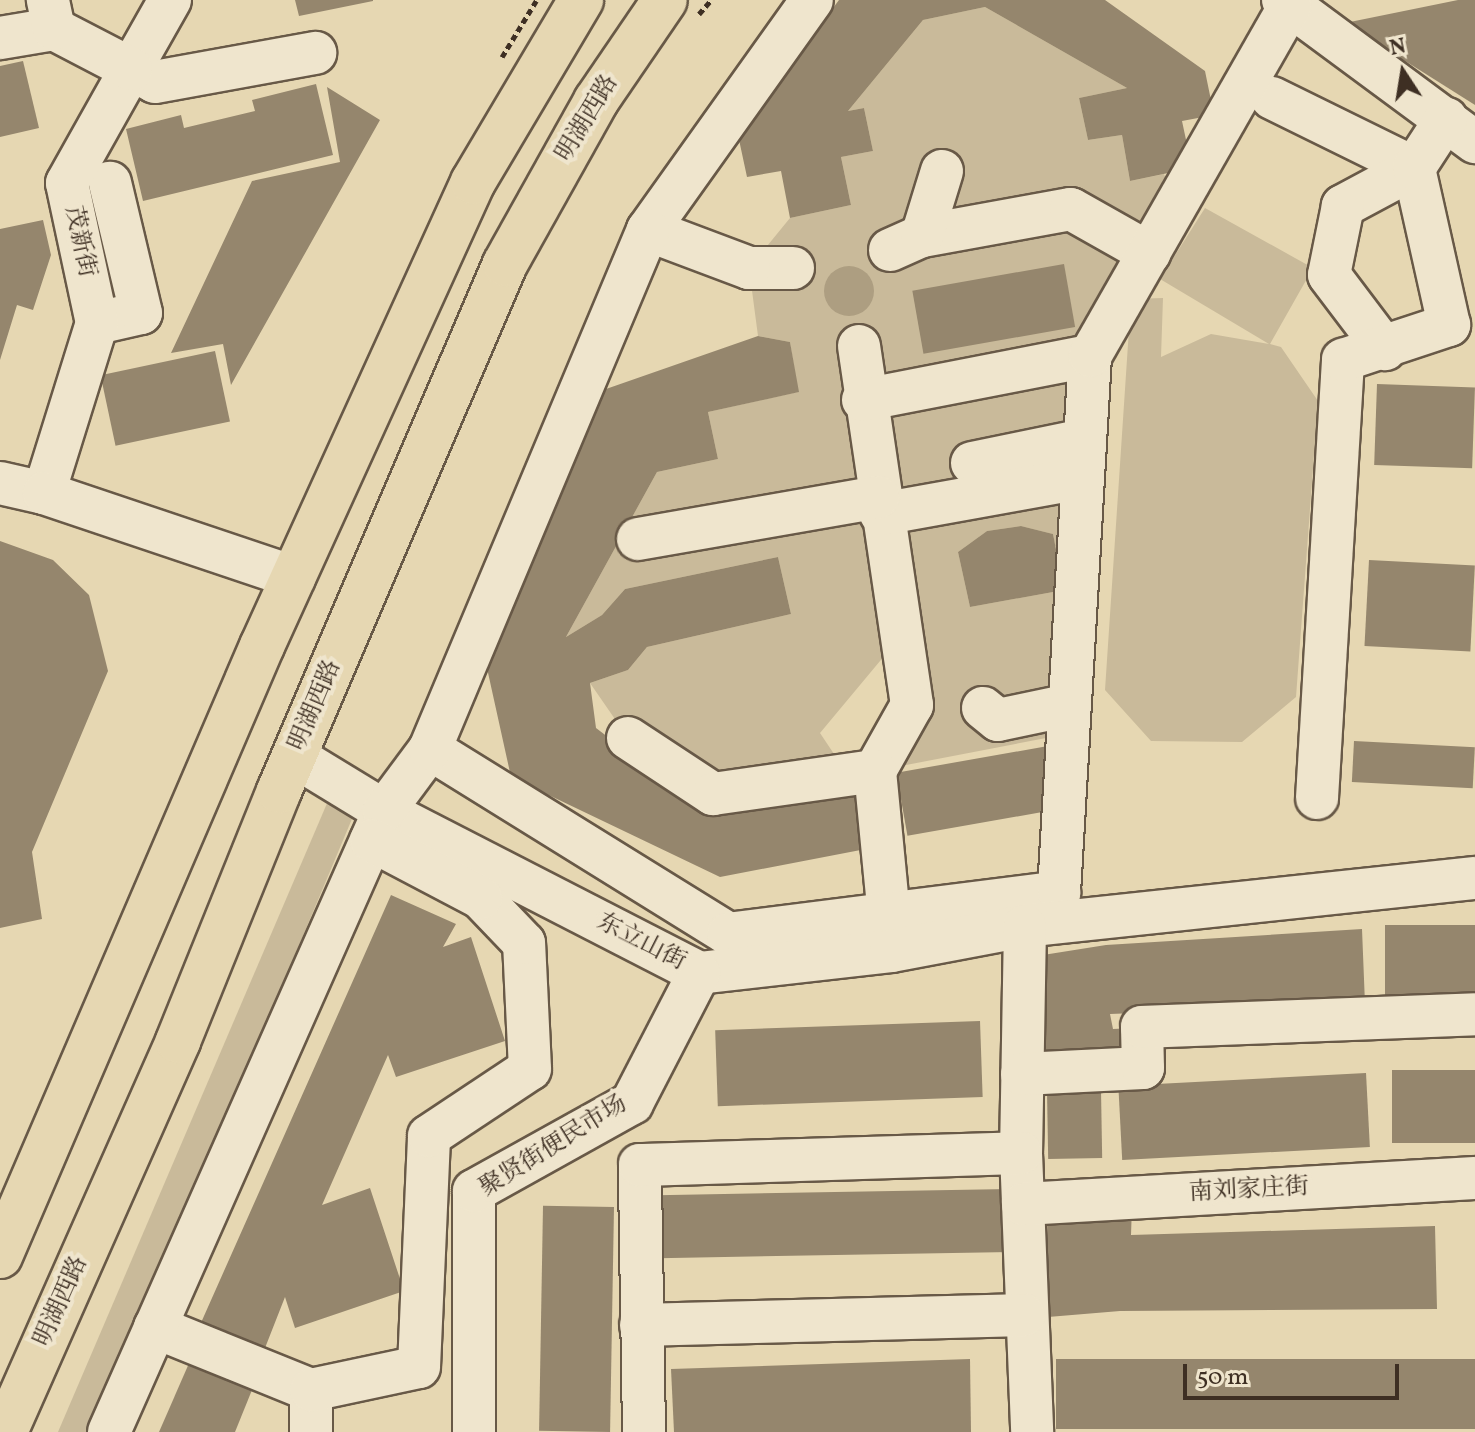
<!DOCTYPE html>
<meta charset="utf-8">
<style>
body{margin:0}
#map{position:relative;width:1475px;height:1432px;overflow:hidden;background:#e6d7b2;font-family:Vollkorn,"Noto Serif SC",serif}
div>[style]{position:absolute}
.green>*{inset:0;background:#c9ba9a}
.water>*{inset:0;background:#ad9e81}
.round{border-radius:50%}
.building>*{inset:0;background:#95866d;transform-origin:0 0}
.path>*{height:5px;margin-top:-2.5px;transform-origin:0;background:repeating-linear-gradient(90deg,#3e2f23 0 6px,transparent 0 10px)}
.roads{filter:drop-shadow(2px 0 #685947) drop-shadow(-2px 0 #685947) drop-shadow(0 2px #685947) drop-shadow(0 -2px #685947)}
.minor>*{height:42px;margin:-21px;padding:0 21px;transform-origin:21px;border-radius:21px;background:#efe5cd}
.major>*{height:44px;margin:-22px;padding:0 22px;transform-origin:22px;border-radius:22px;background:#e6d7b2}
span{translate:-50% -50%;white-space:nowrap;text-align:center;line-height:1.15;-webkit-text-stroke:8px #efe5cd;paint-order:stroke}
.street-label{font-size:24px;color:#3e2f23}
.north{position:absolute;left:1363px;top:32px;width:80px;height:80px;-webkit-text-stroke:6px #efe5cd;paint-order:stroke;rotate:348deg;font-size:22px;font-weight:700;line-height:32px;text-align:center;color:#3e2f23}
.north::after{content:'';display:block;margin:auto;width:28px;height:36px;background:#3e2f23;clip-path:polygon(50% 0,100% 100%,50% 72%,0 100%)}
.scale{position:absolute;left:1183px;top:1364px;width:216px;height:36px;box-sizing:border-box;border:4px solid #3e2f23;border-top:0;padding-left:10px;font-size:24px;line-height:28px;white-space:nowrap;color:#3e2f23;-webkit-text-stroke:6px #efe5cd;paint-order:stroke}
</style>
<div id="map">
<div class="green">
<i style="clip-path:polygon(985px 7px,1127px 88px,1079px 98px,1088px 140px,1122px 135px,1130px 181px,1164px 174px,1176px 205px,1090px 356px,1077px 557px,1055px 546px,1053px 534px,1021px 526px,987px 531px,958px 552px,970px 607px,1064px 590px,1067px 734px,875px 771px,912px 705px,900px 637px,820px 733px,848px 775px,713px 794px,628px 738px,590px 683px,628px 670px,647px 647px,791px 614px,778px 557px,625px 589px,602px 615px,566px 637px,657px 472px,718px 459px,708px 412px,798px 392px,790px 342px,758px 336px,749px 268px,790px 218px,851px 205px,841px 157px,873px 151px,864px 108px,848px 111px,923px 20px)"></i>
<i style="clip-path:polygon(1205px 208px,1313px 268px,1270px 344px,1281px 347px,1318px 401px,1296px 697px,1242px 742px,1151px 741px,1105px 690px,1131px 299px,1163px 298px,1161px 357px,1211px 334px,1269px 344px,1160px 279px)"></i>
<i style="clip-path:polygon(337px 780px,362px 795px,95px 1432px,58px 1432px)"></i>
</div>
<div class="water">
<i class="round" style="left:824px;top:266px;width:50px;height:50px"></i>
</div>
<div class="building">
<i style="clip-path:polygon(295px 0,373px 0,373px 1px,299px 16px)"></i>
<i style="clip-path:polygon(839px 0,1105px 0,1205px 71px,1214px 115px,1182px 121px,1192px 168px,1130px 181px,1122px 135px,1088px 140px,1079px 98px,1127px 88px,985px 7px,923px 20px,848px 111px,864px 108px,873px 151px,841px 157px,851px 205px,790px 218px,781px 171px,747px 177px,738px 135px)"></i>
<i style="clip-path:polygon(1458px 0,1475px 0,1475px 105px,1345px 23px)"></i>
<i style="clip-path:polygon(23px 61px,39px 128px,0 137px,0 66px)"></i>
<i style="clip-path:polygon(316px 84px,333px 155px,143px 201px,126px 129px,181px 115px,184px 128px,255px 111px,252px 100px)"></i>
<i style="clip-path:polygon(327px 87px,380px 120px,231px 385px,223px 344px,171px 353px,252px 181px,340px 162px)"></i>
<i style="clip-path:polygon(43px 220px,51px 255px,33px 310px,17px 305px,0 360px,0 229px)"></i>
<i style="left:1064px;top:264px;width:64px;height:154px;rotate:80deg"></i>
<i style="clip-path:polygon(758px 336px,790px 342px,799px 392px,708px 412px,718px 459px,657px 472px,566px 637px,602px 615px,625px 589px,778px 557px,791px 614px,647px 647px,628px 670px,590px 683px,596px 728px,708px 813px,860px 785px,871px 848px,720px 877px,511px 777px,483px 650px,606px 389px)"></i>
<i style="left:215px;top:351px;width:72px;height:117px;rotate:78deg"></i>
<i style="left:1377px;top:384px;width:98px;height:81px;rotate:2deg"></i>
<i style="clip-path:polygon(1021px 526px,1053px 534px,1064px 590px,970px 607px,958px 552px,987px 531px)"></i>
<i style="clip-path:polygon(0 541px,53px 560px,89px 595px,108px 671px,32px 852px,42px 919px,0 928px)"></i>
<i style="left:1369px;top:560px;width:106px;height:86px;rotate:3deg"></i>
<i style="left:1354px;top:741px;width:121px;height:41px;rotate:3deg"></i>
<i style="left:1048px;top:746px;width:64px;height:154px;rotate:80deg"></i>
<i style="clip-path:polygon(391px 895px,456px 924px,443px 947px,471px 937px,505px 1041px,396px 1077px,388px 1055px,322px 1205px,370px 1188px,404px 1291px,295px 1328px,285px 1297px,265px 1348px,200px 1325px)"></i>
<i style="left:1475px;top:925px;width:73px;height:90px;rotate:90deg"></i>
<i style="clip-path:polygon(1362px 929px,1365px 1004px,1110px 1014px,1113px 1029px,1133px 1028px,1135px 1060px,1046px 1061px,1043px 955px,1106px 945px)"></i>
<i style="left:980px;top:1021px;width:76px;height:265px;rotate:88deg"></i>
<i style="left:1475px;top:1070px;width:73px;height:83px;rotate:90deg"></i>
<i style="left:1366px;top:1073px;width:74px;height:248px;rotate:87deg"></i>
<i style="left:1101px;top:1090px;width:68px;height:54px;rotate:89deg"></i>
<i style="left:1010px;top:1189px;width:63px;height:353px;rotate:89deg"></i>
<i style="clip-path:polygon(1132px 1206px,1131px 1235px,1435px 1226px,1437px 1309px,1120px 1311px,1048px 1317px,1047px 1208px)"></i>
<i style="left:614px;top:1207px;width:225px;height:71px;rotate:91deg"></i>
<i style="clip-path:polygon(970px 1359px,971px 1432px,674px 1432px,671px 1369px)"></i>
<i style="left:1475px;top:1359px;width:70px;height:419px;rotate:90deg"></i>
<i style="clip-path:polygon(190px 1361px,254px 1385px,235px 1432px,159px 1432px)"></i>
</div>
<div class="path">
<i style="left:699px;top:14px;width:18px;rotate:-49deg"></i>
<i style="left:502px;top:57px;width:66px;rotate:-58.7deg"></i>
</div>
<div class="roads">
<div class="minor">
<i style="left:170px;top:0;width:79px;rotate:119.5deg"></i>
<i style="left:131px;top:69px;width:27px;rotate:28deg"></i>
<i style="left:155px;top:82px;width:163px;rotate:-10.3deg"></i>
<i style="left:1283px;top:0;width:239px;rotate:36.5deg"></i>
<i style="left:0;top:38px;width:55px;rotate:-9.5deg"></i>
<i style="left:1272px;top:98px;width:158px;rotate:26.2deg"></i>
<i style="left:1414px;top:168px;width:81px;rotate:151.8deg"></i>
<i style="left:1343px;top:206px;width:70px;rotate:101.5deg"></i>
<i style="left:1329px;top:275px;width:93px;rotate:52.9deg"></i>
<i style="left:922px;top:236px;width:151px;rotate:-10.3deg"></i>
<i style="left:1071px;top:209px;width:90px;rotate:29.4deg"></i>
<i style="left:890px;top:250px;width:35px;rotate:-24deg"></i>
<i style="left:922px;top:236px;width:68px;rotate:-72.9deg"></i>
<i style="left:793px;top:268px;width:44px;rotate:180deg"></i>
<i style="left:749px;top:268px;width:108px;rotate:-159.4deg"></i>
<i style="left:648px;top:230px;width:282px;rotate:-54.5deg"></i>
<i style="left:97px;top:323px;width:45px;rotate:-12.8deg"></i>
<i style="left:141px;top:313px;width:134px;rotate:-103.4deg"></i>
<i style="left:859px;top:346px;width:363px;rotate:81.6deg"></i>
<i style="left:912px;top:705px;width:76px;rotate:119.3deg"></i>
<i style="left:875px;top:771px;width:168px;rotate:84.5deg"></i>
<i style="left:863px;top:400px;width:231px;rotate:-11deg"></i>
<i style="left:972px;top:463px;width:114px;rotate:-11.6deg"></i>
<i style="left:0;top:483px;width:45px;rotate:12.8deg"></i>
<i style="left:44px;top:493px;width:178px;rotate:-72.7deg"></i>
<i style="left:97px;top:323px;width:143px;rotate:-102.1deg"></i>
<i style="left:67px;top:183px;width:131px;rotate:-60.7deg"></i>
<i style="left:131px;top:69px;width:87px;rotate:-152.5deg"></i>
<i style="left:54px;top:29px;width:30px;rotate:-102deg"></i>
<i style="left:44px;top:493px;width:264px;rotate:18.6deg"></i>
<i style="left:881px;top:514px;width:203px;rotate:-10.2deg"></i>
<i style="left:638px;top:539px;width:244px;rotate:-9.9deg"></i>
<i style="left:983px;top:708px;width:19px;rotate:39deg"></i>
<i style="left:998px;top:720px;width:73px;rotate:-11.9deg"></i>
<i style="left:628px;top:738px;width:102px;rotate:33.4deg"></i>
<i style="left:713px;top:794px;width:164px;rotate:-8.1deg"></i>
<i style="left:430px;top:749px;width:351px;rotate:31.8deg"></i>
<i style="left:728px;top:934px;width:334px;rotate:-7.2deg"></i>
<i style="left:1059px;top:892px;width:537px;rotate:-86.69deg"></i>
<i style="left:1090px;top:356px;width:404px;rotate:-60.3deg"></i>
<i style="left:294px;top:756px;width:105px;rotate:31.4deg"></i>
<i style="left:384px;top:811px;width:354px;rotate:27.2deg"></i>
<i style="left:699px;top:973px;width:193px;rotate:-6.5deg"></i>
<i style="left:891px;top:951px;width:136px;rotate:-10.6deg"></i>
<i style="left:1025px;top:926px;width:453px;rotate:-6.1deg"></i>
<i style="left:1317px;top:798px;width:439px;rotate:-86.6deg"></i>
<i style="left:1343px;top:360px;width:112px;rotate:-18.3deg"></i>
<i style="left:1449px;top:325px;width:161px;rotate:-102.6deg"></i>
<i style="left:1414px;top:168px;width:59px;rotate:-56.9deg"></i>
<i style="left:1025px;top:926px;width:227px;rotate:91deg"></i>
<i style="left:1021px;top:1153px;width:279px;rotate:87.7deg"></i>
<i style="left:1022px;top:1074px;width:121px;rotate:-2.8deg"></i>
<i style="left:1143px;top:1068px;width:41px;rotate:-91.4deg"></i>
<i style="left:1142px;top:1027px;width:333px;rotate:-2.2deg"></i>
<i style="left:1023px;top:1204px;width:453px;rotate:-3.3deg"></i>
<i style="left:641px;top:1325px;width:383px;rotate:-1.5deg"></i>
<i style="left:155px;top:1327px;width:168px;rotate:22deg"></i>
<i style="left:109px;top:1432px;width:679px;rotate:-66.11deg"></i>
<i style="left:384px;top:811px;width:77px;rotate:-53.4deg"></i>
<i style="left:430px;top:749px;width:563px;rotate:-67.22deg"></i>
<i style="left:311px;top:1432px;width:42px;rotate:-90deg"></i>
<i style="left:311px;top:1390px;width:110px;rotate:-12deg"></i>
<i style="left:419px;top:1367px;width:231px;rotate:-87.5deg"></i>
<i style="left:429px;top:1136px;width:121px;rotate:-33.6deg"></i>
<i style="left:530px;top:1069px;width:126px;rotate:-92.7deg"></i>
<i style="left:524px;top:943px;width:62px;rotate:-133.7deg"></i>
<i style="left:481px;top:898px;width:124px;rotate:-152.2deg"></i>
<i style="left:474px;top:1432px;width:241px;rotate:-90deg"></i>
<i style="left:474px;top:1191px;width:181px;rotate:-29.1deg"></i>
<i style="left:632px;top:1103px;width:146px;rotate:-62.7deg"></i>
<i style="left:644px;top:1432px;width:267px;rotate:-90.9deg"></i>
<i style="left:640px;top:1165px;width:381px;rotate:-1.8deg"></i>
</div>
<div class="major">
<i style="left:0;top:1256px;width:664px;rotate:-66.76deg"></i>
<i style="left:262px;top:646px;width:510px;rotate:-65.55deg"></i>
<i style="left:473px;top:182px;width:212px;rotate:-59.3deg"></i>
<i style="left:5px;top:1432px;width:428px;rotate:-66.1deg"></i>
<i style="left:178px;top:1041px;width:270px;rotate:-68deg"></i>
<i style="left:279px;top:791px;width:573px;rotate:-66.79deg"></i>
<i style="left:505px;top:264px;width:187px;rotate:-60.8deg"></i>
<i style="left:596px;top:101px;width:122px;rotate:-55.7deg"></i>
</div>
</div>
<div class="street-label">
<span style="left:588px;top:119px;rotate:-59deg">明湖西路</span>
<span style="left:79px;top:242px;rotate:78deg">茂新街</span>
<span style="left:316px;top:706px;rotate:-67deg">明湖西路</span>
<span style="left:641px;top:943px;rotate:27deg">东立山街</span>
<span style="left:554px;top:1147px;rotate:-32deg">聚贤街便民市场</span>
<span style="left:1249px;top:1191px;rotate:-3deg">南刘家庄街</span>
<span style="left:62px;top:1302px;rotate:-66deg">明湖西路</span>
</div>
<div class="north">N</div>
<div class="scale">50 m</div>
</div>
